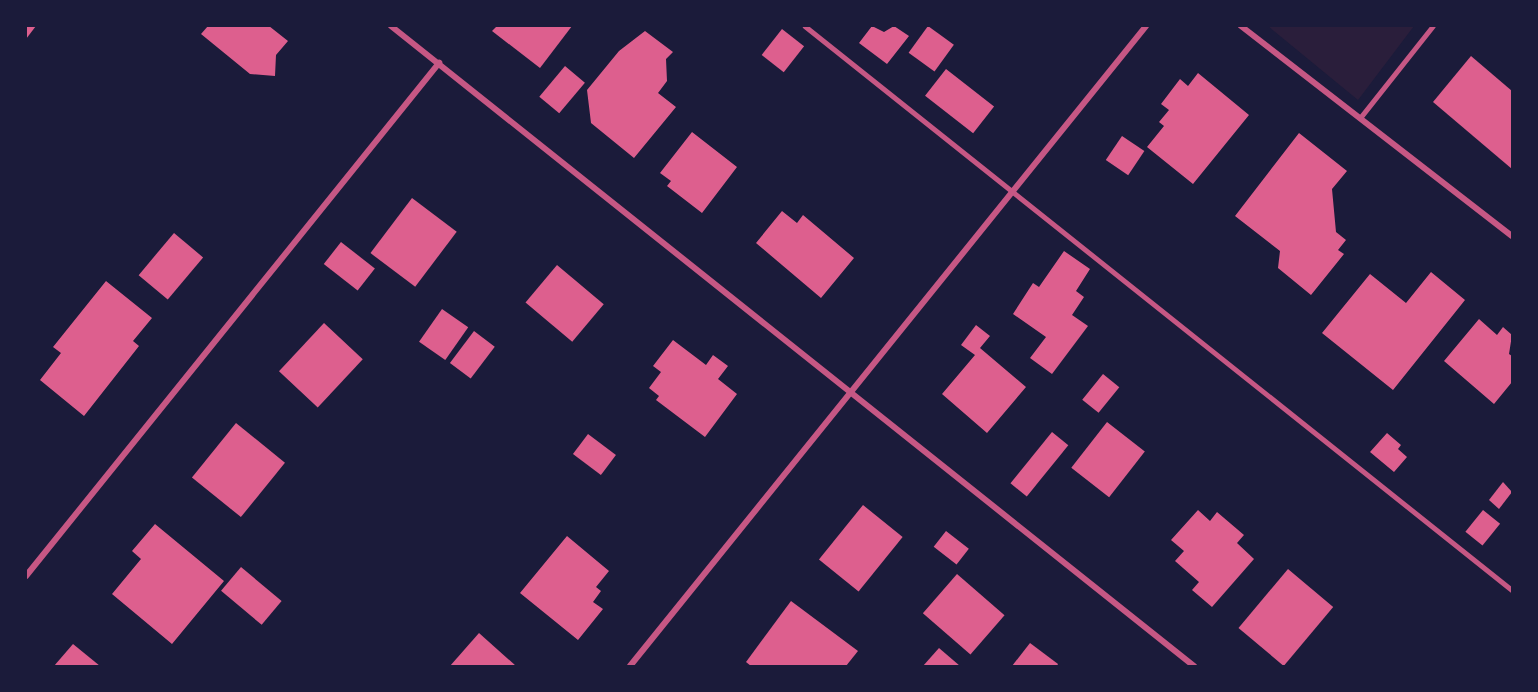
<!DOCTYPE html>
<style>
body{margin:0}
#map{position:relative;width:1538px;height:692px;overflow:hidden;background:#1b1b3a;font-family:"IBM Plex Serif",serif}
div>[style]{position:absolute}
.green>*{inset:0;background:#2a1e3b}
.building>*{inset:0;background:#dd5f8e;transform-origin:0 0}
.service>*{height:4.5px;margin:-2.25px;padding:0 2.25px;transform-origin:2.25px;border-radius:2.25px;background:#c65784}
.minor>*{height:6px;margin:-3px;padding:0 3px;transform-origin:3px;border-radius:3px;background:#c65784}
span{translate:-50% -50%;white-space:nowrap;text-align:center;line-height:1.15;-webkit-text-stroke:5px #1b1b3a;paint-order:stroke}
.frame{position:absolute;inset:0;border:27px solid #1b1b3a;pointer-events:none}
</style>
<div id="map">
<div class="green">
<i style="clip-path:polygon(1268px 26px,1414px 26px,1358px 100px)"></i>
</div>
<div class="building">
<i style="clip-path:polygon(26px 26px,36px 26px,26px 39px)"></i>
<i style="clip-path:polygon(208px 26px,269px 26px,288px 41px,276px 55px,275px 76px,250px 74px,201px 34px)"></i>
<i style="clip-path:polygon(497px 26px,572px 26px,540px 68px,492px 31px)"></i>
<i style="clip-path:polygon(872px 26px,884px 32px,894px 26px,909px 36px,887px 64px,859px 43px)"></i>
<i style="left:928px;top:26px;width:32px;height:33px;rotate:36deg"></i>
<i style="left:782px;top:29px;width:28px;height:33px;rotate:38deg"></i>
<i style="clip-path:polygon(645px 31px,673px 52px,666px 59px,667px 81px,658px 93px,676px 107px,634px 158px,591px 123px,587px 90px,619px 51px)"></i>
<i style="clip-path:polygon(1471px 56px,1512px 91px,1512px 169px,1433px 102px)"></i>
<i style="left:565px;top:66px;width:26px;height:40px;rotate:40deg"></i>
<i style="left:946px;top:69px;width:61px;height:34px;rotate:38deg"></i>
<i style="clip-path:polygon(1198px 73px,1249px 115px,1193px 184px,1147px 147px,1164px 126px,1159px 122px,1169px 110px,1161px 104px,1180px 79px,1188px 86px)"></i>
<i style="clip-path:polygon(692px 132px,737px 167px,702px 213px,667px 186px,671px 181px,660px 173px)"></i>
<i style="clip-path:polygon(1299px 133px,1347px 171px,1332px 189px,1336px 232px,1346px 240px,1338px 250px,1344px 254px,1311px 295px,1278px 268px,1280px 251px,1235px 216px)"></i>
<i style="left:1122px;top:136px;width:27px;height:29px;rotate:34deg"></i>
<i style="left:412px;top:198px;width:56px;height:69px;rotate:37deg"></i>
<i style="clip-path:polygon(782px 211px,797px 223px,803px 215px,854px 258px,821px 298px,756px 243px)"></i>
<i style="left:174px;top:233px;width:38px;height:55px;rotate:40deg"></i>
<i style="left:341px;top:242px;width:43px;height:28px;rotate:38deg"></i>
<i style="clip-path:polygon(1064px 251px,1090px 269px,1076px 291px,1084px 297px,1072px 315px,1088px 326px,1052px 374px,1030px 358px,1046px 337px,1013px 314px,1033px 283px,1039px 287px)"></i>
<i style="left:557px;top:265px;width:61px;height:49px;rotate:40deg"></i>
<i style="clip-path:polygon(1431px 272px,1465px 300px,1393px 390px,1322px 333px,1370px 274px,1406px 303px)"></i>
<i style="clip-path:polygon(106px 281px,152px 318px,133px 341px,139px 346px,84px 416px,40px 380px,61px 353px,53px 347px)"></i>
<i style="left:442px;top:309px;width:32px;height:40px;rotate:35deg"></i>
<i style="clip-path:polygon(1479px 319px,1497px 335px,1503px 327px,1512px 335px,1509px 354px,1512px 356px,1512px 382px,1494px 404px,1444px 361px)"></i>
<i style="left:324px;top:323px;width:53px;height:66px;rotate:43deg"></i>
<i style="clip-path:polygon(976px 325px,990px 336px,980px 348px,1026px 387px,987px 433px,942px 394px,975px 355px,961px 345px)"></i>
<i style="left:474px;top:331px;width:26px;height:40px;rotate:37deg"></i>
<i style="clip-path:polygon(673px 340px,706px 365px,713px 355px,728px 366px,718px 379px,737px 394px,705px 437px,656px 400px,659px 396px,649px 388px,661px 372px,653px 366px)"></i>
<i style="left:1103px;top:374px;width:21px;height:33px;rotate:39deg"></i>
<i style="left:1107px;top:422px;width:48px;height:58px;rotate:38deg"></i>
<i style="left:236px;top:423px;width:63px;height:70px;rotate:39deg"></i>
<i style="left:1052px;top:432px;width:21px;height:66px;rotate:39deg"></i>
<i style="clip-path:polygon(1387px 433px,1401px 445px,1398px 449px,1407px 457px,1394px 472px,1370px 452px)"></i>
<i style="left:588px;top:434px;width:35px;height:25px;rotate:37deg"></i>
<i style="clip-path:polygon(1503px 482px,1512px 492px,1499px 509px,1489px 500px)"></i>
<i style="left:863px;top:505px;width:51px;height:70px;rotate:39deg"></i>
<i style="clip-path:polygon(1198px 510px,1210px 521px,1217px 512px,1244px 535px,1237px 543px,1254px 559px,1212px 607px,1192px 590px,1199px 582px,1175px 561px,1184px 551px,1171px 540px)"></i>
<i style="left:1483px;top:510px;width:22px;height:28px;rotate:39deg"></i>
<i style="clip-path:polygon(155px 524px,224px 581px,172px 644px,112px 594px,141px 559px,132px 551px)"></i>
<i style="left:946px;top:531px;width:29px;height:20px;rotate:38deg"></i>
<i style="clip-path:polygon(567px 536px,609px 571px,596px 587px,601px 591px,593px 602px,603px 609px,578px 640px,520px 593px)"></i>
<i style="left:241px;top:567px;width:53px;height:31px;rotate:40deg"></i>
<i style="left:1288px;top:569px;width:59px;height:77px;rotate:40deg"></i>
<i style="left:957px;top:574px;width:63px;height:52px;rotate:41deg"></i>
<i style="clip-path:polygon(791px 601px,858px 651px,846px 666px,751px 666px,746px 662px)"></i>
<i style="clip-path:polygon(479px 633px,516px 666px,450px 666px)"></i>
<i style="clip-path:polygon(1030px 643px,1058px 664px,1057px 666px,1012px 666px)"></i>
<i style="clip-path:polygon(73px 644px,100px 666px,54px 666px)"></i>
<i style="clip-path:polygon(939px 648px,960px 666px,923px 666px)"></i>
</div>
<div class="service">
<i style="left:805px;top:26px;width:904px;rotate:38.58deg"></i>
<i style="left:1360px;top:118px;width:117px;rotate:-51.6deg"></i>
</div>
<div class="minor">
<i style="left:391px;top:26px;width:1027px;rotate:38.56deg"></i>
<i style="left:1241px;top:26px;width:343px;rotate:37.8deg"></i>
<i style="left:26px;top:576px;width:659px;rotate:-51.16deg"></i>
<i style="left:630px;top:666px;width:822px;rotate:-51.12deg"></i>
</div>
<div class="frame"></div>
</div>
